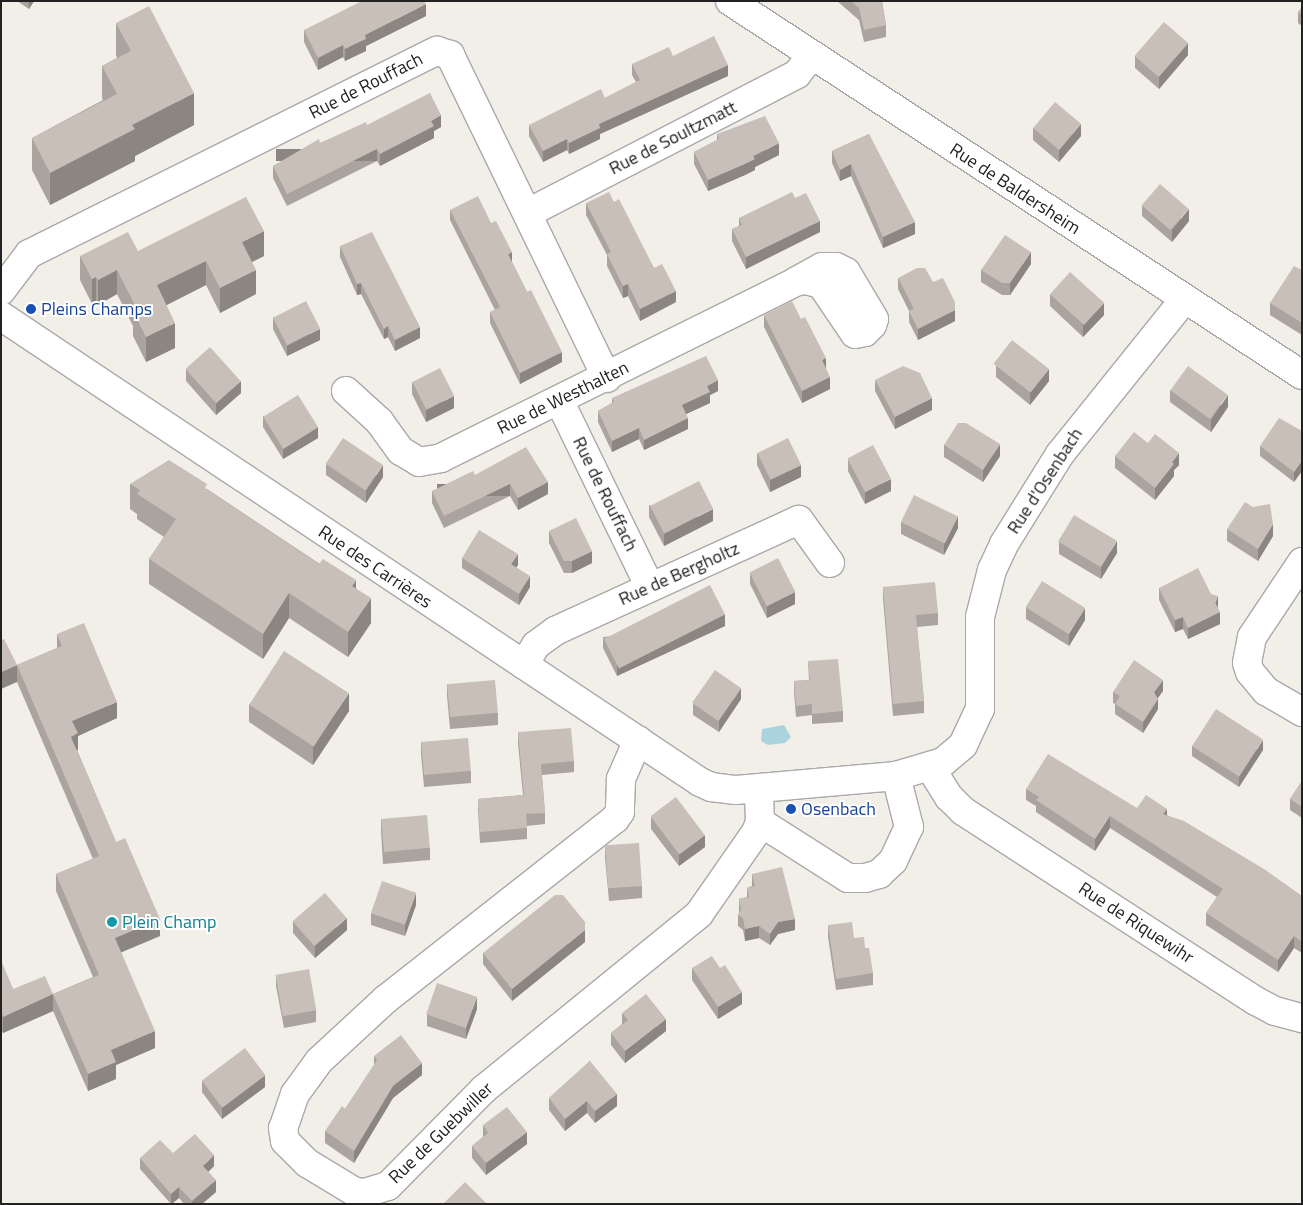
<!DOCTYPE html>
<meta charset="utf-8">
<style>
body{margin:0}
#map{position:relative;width:1303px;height:1205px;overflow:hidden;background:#f2efe9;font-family:"Titillium Web",sans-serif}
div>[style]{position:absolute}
.water>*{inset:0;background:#aad3df}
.roads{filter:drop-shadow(1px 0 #a9a9a9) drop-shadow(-1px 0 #a9a9a9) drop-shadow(0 1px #a9a9a9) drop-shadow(0 -1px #a9a9a9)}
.minor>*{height:28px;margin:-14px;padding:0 14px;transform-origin:14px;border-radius:14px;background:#fff}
.wall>*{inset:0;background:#aba49e}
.shaded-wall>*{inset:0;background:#8b8681;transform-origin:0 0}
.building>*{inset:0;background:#c7bfb8;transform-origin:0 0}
.dots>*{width:14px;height:14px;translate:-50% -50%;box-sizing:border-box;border:2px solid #fff;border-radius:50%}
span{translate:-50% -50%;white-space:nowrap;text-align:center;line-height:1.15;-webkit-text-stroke:4px #fff;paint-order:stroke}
.street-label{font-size:18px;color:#222}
.transit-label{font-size:18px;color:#164399}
.left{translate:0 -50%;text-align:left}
.culture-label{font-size:18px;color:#0d838f}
.frame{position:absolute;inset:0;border:2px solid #222;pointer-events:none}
</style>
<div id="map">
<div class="water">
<i style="clip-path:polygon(784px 725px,791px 737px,785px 743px,768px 745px,761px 741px,762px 729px)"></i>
</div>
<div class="roads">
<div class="minor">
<i style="left:730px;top:1px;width:683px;rotate:33.18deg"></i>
<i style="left:528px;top:213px;width:303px;rotate:-27.3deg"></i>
<i style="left:797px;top:74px;width:24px;rotate:-52deg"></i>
<i style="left:1px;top:291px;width:46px;rotate:-52.9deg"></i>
<i style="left:29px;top:254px;width:456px;rotate:-26.5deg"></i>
<i style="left:437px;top:51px;width:14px;rotate:17deg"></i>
<i style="left:450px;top:55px;width:359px;rotate:64.1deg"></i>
<i style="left:1px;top:316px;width:840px;rotate:33.69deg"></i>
<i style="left:700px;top:782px;width:12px;rotate:24deg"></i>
<i style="left:711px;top:787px;width:25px;rotate:7deg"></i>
<i style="left:736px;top:790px;width:161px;rotate:-5deg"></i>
<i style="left:896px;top:776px;width:49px;rotate:-16.6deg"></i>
<i style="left:943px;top:762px;width:26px;rotate:-40deg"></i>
<i style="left:963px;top:745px;width:40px;rotate:-65deg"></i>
<i style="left:980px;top:709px;width:92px;rotate:-90deg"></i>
<i style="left:980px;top:617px;width:49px;rotate:-75.7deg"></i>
<i style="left:992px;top:570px;width:29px;rotate:-65deg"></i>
<i style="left:1004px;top:544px;width:106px;rotate:-58.1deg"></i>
<i style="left:1060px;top:454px;width:198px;rotate:-51.2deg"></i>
<i style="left:346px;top:391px;width:45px;rotate:42.3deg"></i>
<i style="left:379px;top:421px;width:37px;rotate:54deg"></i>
<i style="left:401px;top:451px;width:21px;rotate:31deg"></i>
<i style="left:419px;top:462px;width:22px;rotate:-10deg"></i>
<i style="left:441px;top:458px;width:398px;rotate:-26.4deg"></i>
<i style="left:797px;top:281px;width:9px;rotate:-6deg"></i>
<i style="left:806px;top:280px;width:16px;rotate:15deg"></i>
<i style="left:821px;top:284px;width:60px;rotate:55.8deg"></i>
<i style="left:855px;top:334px;width:10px;rotate:-11deg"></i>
<i style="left:865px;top:332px;width:10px;rotate:-45deg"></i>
<i style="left:872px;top:325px;width:6px;rotate:-72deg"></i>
<i style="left:874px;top:319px;width:55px;rotate:-120.8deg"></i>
<i style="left:846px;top:272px;width:11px;rotate:-153deg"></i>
<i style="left:836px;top:267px;width:14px;rotate:180deg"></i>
<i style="left:822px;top:267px;width:29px;rotate:151deg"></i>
<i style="left:559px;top:400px;width:208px;rotate:64.1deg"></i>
<i style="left:1302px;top:562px;width:90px;rotate:123.7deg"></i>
<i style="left:1252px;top:637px;width:26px;rotate:101deg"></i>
<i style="left:1247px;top:663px;width:9px;rotate:72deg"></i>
<i style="left:1250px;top:672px;width:25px;rotate:50deg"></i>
<i style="left:1266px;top:691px;width:42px;rotate:30.3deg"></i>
<i style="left:524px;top:665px;width:23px;rotate:-59deg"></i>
<i style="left:536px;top:645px;width:24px;rotate:-36deg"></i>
<i style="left:555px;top:631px;width:268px;rotate:-24.5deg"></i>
<i style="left:799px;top:520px;width:53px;rotate:54.2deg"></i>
<i style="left:638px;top:740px;width:43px;rotate:113.6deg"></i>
<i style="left:621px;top:779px;width:33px;rotate:92deg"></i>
<i style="left:620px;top:812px;width:9px;rotate:126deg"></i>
<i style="left:615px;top:819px;width:291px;rotate:141.8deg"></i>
<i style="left:386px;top:999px;width:91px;rotate:137.2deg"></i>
<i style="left:319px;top:1061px;width:41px;rotate:126deg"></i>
<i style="left:295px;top:1094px;width:36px;rotate:109deg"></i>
<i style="left:283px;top:1128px;width:13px;rotate:81deg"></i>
<i style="left:285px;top:1141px;width:31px;rotate:45deg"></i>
<i style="left:307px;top:1163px;width:56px;rotate:31.1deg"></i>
<i style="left:355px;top:1192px;width:10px;rotate:6deg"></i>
<i style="left:365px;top:1193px;width:24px;rotate:-17deg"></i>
<i style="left:388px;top:1186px;width:136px;rotate:-45.3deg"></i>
<i style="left:484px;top:1089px;width:277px;rotate:-39.1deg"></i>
<i style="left:699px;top:914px;width:100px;rotate:-55.2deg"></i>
<i style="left:756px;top:832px;width:11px;rotate:-68deg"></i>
<i style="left:760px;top:822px;width:33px;rotate:-92deg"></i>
<i style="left:930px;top:767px;width:36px;rotate:58deg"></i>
<i style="left:949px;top:797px;width:20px;rotate:45deg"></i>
<i style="left:963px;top:811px;width:349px;rotate:33deg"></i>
<i style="left:1256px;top:1001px;width:21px;rotate:28deg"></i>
<i style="left:1275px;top:1011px;width:28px;rotate:15deg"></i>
<i style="left:760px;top:822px;width:104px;rotate:32.5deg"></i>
<i style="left:848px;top:878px;width:17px"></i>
<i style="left:865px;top:878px;width:15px;rotate:-16deg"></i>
<i style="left:879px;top:874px;width:19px;rotate:-43deg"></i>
<i style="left:893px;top:861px;width:38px;rotate:-65deg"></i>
<i style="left:909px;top:827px;width:53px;rotate:-104.3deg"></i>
</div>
</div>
<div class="wall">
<i style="clip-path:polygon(17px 1px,34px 1px,29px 9px)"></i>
<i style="clip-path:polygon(837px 1px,882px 1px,886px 25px,886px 37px,864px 42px,859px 20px)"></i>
<i style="clip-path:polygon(1302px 7px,1302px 26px,1298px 23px,1298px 12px)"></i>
<i style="clip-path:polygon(426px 16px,366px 46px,366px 51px,355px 56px,345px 61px,343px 57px,318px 70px,304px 42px,304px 30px)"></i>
<i style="clip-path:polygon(116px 23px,194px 125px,135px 156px,135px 161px,50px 205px,32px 170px,32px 138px,103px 100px,102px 98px,102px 66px,117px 58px,116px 55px)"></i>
<i style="clip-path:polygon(1188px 55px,1159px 89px,1135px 68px,1135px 56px)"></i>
<i style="clip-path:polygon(673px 56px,728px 76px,600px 134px,600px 139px,569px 154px,567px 150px,543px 162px,529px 136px,529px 125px,605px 98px,636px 82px,632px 75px,632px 64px)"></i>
<i style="clip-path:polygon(367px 125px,441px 127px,434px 131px,434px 138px,380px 166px,377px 161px,287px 206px,273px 178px,273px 166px,320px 143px)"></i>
<i style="clip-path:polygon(1033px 128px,1081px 136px,1059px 162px,1033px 140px)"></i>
<i style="clip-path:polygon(717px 134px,779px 155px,755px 167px,755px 170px,745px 175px,708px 191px,694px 164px,694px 152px,717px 140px)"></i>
<i style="clip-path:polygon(869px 134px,915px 234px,883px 248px,851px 176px,840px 181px,832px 163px,832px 151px)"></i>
<i style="clip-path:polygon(795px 198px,820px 232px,746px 269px,732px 241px,732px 229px,739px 226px,739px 218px)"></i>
<i style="clip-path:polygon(614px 202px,654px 268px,676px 302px,640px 321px,628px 296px,623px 298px,607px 266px,607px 255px,586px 215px,586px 203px)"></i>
<i style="clip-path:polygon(1142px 205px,1189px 221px,1172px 242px,1142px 216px)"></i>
<i style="clip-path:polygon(450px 210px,491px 223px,512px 262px,562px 362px,520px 384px,490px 323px,490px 312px,495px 310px,450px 220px)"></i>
<i style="clip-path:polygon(340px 246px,420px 338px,395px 351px,388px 337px,384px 339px,361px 294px,357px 295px,340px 257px)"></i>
<i style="clip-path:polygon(138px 251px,264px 256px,252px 262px,256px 294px,220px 313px,206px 285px,166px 305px,175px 348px,146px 362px,133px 336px,133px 326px,117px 294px,98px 305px,96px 301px,92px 304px,80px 280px,80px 256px)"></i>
<i style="clip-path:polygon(1031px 264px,1010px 295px,1002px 295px,981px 282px,981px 270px)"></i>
<i style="clip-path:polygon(1302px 270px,1302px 335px,1270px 315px,1270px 303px)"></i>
<i style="clip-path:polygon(898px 278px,933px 282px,955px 321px,918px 340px,909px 322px,909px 311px,898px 289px)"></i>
<i style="clip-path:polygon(1050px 294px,1104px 315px,1083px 337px,1050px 306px)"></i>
<i style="clip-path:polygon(764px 315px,826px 368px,830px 389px,802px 403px,764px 327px)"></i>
<i style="clip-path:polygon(273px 317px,320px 340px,287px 356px,273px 329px)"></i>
<i style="clip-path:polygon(996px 365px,1049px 381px,1030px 405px,996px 377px)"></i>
<i style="clip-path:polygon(186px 369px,241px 393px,216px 415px,186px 381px)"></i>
<i style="clip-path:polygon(875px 380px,932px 410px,895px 429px,875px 391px)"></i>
<i style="clip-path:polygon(412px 382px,454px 408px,426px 422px,412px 394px)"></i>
<i style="clip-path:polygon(1170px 390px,1228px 407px,1211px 432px,1170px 402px)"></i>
<i style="clip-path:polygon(718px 391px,710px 395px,710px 403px,686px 414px,688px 429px,644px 450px,639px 439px,612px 452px,598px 422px,598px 411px,612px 403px,612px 398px)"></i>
<i style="clip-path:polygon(263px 416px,318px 438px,283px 459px,263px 427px)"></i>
<i style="clip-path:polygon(1302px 431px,1302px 471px,1294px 482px,1260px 456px,1260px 446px)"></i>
<i style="clip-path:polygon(1148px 443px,1179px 465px,1174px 470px,1174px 476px,1155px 500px,1115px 468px,1115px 456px)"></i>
<i style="clip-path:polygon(944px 445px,1000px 456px,983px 482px,944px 457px)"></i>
<i style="clip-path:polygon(757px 453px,801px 477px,770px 492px,757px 465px)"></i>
<i style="clip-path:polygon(848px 459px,891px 491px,865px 504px,848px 471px)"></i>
<i style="clip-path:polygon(326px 464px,383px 477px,366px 503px,326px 475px)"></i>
<i style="clip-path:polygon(475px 475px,548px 482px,548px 494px,518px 510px,510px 496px,444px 528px,432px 503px,432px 491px)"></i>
<i style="clip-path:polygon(130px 484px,207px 489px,356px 588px,371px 623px,348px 657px,289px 618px,263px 659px,149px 584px,149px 559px,164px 537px,137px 519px,137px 514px,130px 509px)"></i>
<i style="clip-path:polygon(649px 505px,713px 521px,664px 546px,649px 517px)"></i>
<i style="clip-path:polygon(901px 522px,958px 528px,944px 555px,901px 534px)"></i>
<i style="clip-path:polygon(1227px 529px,1273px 536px,1258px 561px,1227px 541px)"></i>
<i style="clip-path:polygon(549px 531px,592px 563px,572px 573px,564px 573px,549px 543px)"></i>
<i style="clip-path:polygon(1059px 542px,1117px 553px,1101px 579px,1059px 554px)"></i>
<i style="clip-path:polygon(462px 558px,518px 565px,516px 567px,530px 587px,519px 605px,462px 568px)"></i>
<i style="clip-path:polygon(750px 573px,795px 604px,767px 618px,750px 584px)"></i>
<i style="clip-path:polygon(883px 587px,938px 613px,938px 625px,917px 627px,924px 701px,924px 713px,893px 716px,883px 599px)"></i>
<i style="clip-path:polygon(1159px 588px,1218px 608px,1220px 624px,1188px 639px,1183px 629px,1175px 632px,1159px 600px)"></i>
<i style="clip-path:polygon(1026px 607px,1085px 620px,1069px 646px,1026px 619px)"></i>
<i style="clip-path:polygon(725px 626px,617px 676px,603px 648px,603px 637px)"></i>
<i style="clip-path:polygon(57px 634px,117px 718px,78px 736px,78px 750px,77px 750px,116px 842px,160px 936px,121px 952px,155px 1048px,116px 1065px,116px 1079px,88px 1091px,53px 1011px,3px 1033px,1px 1030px,1px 961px,13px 989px,53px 994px,93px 977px,56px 891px,56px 874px,93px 859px,17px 682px,17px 665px,57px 648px)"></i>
<i style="clip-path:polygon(808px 661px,843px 711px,843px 722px,812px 724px,812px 715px,796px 717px,794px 692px,794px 681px,809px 680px)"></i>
<i style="clip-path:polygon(447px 684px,498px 713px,498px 725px,450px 729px,447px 696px)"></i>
<i style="clip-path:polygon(1163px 691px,1158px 698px,1158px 709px,1143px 733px,1115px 714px,1115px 704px,1113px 703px,1113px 692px)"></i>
<i style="clip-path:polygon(741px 699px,719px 732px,693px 715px,693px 704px)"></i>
<i style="clip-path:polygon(249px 704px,349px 711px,313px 765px,249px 722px)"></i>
<i style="clip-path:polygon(518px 732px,574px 761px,574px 772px,542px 775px,545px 813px,545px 824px,527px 826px,527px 839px,480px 843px,478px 810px,478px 799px,523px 795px,518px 744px)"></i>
<i style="clip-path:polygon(421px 742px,471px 771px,471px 783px,424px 787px,421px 754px)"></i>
<i style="clip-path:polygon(1192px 746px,1263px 750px,1239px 787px,1192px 756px)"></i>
<i style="clip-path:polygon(1302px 781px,1302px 818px,1290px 810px,1290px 799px)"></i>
<i style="clip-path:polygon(1026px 789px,1137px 808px,1167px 815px,1302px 896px,1302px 953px,1294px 948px,1278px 972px,1206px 925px,1206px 913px,1217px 897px,1110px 828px,1095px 851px,1036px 812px,1036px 806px,1026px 800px)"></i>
<i style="clip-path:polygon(651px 817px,705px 847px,679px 866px,651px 829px)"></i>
<i style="clip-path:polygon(381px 819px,430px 848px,430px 860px,383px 864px,381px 831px)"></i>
<i style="clip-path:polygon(605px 846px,642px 886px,642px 898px,609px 901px,605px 858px)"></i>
<i style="clip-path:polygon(752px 874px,795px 930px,778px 934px,770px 945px,759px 938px,745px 941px,743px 930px,738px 926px,738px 915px,739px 913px,739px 899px,747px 897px,747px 888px,752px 886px)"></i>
<i style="clip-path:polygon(416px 905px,405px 936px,371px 925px,371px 913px)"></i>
<i style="clip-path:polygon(293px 921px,347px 930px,315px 958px,293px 933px)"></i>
<i style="clip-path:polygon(828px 925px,854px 938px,865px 948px,873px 973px,873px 985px,836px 990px,828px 937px)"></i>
<i style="clip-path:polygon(585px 942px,512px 1001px,483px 964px,483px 953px)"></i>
<i style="clip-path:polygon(692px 968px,742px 1004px,718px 1019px,692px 980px)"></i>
<i style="clip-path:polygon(276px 975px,316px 1010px,316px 1022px,284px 1028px,276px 986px)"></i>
<i style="clip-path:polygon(477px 1009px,466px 1039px,427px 1026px,427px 1014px)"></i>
<i style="clip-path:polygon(622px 1013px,666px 1031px,625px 1063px,611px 1045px,611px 1033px,622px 1024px)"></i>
<i style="clip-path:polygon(374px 1056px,422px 1075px,393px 1098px,354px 1163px,325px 1143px,325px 1131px,345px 1109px,374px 1065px)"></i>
<i style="clip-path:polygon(590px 1061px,617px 1106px,595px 1123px,587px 1113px,565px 1131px,549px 1110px,549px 1098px)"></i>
<i style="clip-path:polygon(202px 1081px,265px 1087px,222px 1119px,202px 1092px)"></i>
<i style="clip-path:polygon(483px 1125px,527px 1144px,486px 1175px,472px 1158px,472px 1146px,483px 1137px)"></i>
<i style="clip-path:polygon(173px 1153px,214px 1166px,208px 1172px,216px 1192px,202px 1204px,184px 1204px,179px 1198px,172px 1204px,171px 1204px,140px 1169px,140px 1158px)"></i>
</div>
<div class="shaded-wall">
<i style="clip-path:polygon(29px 1px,34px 1px,29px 9px)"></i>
<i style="clip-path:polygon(426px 4px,426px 16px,366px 46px,366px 51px,345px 61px,345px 49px,365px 35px)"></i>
<i style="clip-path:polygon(1188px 43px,1188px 55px,1159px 89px,1159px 77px)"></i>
<i style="clip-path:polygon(343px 45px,343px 57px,318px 70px,318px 58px)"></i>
<i style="clip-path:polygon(728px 65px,728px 76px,600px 134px,600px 139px,569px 154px,569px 143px,599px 124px)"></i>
<i style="clip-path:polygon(194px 93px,194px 125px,135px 156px,135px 161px,50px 205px,50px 173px,132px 125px)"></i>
<i style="clip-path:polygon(441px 115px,441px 127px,434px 131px,434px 138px,380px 166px,380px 154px,431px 121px)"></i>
<i style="clip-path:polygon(1081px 124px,1081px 136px,1059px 162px,1059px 150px)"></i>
<i style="clip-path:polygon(567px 139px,567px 150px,543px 162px,543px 151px)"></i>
<i style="clip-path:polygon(779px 143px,779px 155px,755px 167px,755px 170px,745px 175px,708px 191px,708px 180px)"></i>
<i style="left:377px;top:149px;width:12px;height:101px;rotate:90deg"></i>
<i style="clip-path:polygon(851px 164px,851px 176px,840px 181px,840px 170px)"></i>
<i style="clip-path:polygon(1189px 209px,1189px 221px,1172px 242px,1172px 230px)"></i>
<i style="clip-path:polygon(820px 221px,820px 232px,746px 269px,746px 257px)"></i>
<i style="clip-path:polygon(915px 222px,915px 234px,883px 248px,883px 237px)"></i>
<i style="clip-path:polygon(264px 231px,264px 256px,242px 267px,242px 242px)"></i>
<i style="clip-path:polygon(512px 252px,512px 263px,508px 254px)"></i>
<i style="clip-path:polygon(1031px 252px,1031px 264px,1010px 295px,1010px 283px)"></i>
<i style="clip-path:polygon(206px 261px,206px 285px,157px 310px,157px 285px)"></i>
<i style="clip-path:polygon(117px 270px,117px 294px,98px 305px,98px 280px)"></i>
<i style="clip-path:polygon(256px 270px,256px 294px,220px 313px,220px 288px)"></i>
<i style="clip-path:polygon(96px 277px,96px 301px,92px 304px,92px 279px)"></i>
<i style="clip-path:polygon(361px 283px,361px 294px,357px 295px,357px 284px)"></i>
<i style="clip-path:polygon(628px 284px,628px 296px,623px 298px,623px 286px)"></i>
<i style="clip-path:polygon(676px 291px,676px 302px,640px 321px,640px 309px)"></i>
<i style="clip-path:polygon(1104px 303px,1104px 315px,1083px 337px,1083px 325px)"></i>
<i style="clip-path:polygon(955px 310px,955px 321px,918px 340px,918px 329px)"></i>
<i style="clip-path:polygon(175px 323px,175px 348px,146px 362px,146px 337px)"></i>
<i style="clip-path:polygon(388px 326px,388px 337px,384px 339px,384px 329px)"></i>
<i style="clip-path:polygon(420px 327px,420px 338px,395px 351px,395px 340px)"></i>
<i style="clip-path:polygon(320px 329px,320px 340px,287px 356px,287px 345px)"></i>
<i style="clip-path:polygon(562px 352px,562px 362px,520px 384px,520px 373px)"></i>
<i style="clip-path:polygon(826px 358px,826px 370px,822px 360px)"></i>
<i style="clip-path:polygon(1049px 369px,1049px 381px,1030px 405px,1030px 393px)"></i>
<i style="clip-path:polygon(830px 377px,830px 389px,802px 403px,802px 391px)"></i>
<i style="clip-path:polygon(718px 380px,718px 391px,710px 395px,710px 403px,682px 416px,682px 405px,707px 386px)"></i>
<i style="clip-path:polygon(241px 381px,241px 393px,216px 415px,216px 403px)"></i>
<i style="clip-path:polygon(1228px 395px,1228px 407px,1211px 432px,1211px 420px)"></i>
<i style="clip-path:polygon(454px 396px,454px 408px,426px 422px,426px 410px)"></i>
<i style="clip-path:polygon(932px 398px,932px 410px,895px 429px,895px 417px)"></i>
<i style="clip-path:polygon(688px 418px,688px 429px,644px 450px,644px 440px)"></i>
<i style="clip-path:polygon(318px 427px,318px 438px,283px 459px,283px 448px)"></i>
<i style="clip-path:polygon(639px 428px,639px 439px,612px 452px,612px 441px)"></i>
<i style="clip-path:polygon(1000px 444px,1000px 456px,983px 482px,983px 470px)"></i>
<i style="clip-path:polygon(1179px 453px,1179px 465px,1174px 470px,1174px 476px,1155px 500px,1155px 488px,1172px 462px)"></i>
<i style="clip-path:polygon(1302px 461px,1302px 471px,1294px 482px,1294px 472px)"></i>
<i style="clip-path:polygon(383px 465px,383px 477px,366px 503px,366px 491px)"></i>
<i style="clip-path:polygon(801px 465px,801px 477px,770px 492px,770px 480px)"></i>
<i style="clip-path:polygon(891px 479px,891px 491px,865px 504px,865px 492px)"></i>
<i style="clip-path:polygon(548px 482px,548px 494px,518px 510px,518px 498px)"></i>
<i style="left:510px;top:484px;width:12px;height:73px;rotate:90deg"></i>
<i style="clip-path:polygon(713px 509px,713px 521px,664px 546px,664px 534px)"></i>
<i style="clip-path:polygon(958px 516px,958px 528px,944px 555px,944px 543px)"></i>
<i style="clip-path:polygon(1273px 524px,1273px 536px,1258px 561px,1258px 549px)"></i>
<i style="clip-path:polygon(1117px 541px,1117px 553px,1101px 579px,1101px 567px)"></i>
<i style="clip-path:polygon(592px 551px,592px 563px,572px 573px,572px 561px)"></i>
<i style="clip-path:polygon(518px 554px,518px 565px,511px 575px,511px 564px)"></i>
<i style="clip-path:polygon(530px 576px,530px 587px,519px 605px,519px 594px)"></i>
<i style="clip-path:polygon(356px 580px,356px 605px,352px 586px)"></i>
<i style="clip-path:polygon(795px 592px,795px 604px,767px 618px,767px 606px)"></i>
<i style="clip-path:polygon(289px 593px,289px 618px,263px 659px,263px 634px)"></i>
<i style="clip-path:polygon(1218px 596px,1218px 608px,1215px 603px)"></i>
<i style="clip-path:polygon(371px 598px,371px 623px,348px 657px,348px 632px)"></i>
<i style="clip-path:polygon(1085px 608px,1085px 620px,1069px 646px,1069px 634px)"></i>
<i style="clip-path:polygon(1220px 612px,1220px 624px,1188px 639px,1188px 628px)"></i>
<i style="clip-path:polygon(725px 614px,725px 626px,617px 676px,617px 665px)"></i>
<i style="clip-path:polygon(1183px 617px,1183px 629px,1175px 632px,1175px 620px)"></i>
<i style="clip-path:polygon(17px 665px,17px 682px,1px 689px,1px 672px)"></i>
<i style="clip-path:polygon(1163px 680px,1163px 691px,1154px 703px,1154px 692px)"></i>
<i style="clip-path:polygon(741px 688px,741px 699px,719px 732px,719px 721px)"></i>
<i style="clip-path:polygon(349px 693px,349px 711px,313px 765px,313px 747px)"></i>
<i style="clip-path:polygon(1158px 699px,1158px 709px,1143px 733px,1143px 722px)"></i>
<i style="clip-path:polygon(117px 702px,117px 718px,78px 736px,78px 750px,71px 753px,71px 737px,72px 721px)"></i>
<i style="clip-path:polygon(1263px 740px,1263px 750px,1239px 787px,1239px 777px)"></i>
<i style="clip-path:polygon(1167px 809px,1167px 820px,1163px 814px)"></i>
<i style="clip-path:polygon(1110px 816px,1110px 828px,1095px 851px,1095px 839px)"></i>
<i style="clip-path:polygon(705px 835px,705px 847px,679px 866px,679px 854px)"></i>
<i style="clip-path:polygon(416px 893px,416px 905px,405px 936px,405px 924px)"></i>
<i style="clip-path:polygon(347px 918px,347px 930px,315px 958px,315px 946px)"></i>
<i style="clip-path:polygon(160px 919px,160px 936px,115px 955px,115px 938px)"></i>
<i style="clip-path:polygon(795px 919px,795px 930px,778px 934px,770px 945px,770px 934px,778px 922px)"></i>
<i style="clip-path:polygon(759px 926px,759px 938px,745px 941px,745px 929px)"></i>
<i style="clip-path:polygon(585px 930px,585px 942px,512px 1001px,512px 989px)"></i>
<i style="clip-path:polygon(1294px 936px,1294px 948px,1278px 972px,1278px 960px)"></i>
<i style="clip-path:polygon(742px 992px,742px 1004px,718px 1019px,718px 1007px)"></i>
<i style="clip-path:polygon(53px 994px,53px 1011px,3px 1033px,3px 1017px)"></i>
<i style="clip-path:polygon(477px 997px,477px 1009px,466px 1039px,466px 1027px)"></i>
<i style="clip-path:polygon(666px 1019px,666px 1031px,625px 1063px,625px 1051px)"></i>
<i style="clip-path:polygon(155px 1031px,155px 1048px,116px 1065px,116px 1079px,88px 1091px,88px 1074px,111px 1050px)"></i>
<i style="clip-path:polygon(422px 1063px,422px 1075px,393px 1098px,354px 1163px,354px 1151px,393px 1086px)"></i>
<i style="clip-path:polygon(265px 1075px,265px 1087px,222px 1119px,222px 1107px)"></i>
<i style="clip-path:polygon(617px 1094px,617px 1106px,595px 1123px,595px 1111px)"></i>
<i style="clip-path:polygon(587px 1101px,587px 1113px,565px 1131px,565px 1119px)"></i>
<i style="clip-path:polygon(527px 1132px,527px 1144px,486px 1175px,486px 1163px)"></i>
<i style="clip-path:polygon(214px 1155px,214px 1166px,203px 1177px,203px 1166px)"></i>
<i style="clip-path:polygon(216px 1180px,216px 1192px,202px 1204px,192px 1204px,192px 1201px)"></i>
<i style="clip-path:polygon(179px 1187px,179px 1198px,171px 1204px,171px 1194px)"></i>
</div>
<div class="building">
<i style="clip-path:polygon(362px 1px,424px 1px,426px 4px,365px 35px,366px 39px,355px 44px,345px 49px,343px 45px,318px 58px,304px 30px)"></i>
<i style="clip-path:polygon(851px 1px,882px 1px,886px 25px,864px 30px,859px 8px)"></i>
<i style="clip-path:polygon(149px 6px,194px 93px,132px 125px,135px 129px,50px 173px,32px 138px,117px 94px,102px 66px,131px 51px,116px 23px)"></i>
<i style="clip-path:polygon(1302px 7px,1302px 15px,1298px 12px)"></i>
<i style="left:1164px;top:22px;width:32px;height:45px;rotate:41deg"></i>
<i style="clip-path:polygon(714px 36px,728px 65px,599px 124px,600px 128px,569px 143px,567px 139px,543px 151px,529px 125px,601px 89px,605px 98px,640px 80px,632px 64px,669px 47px,673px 56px)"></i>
<i style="clip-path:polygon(430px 93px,441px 115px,431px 121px,434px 126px,380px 154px,377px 149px,287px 194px,273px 166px,319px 139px,320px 143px,366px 122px,367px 125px)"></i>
<i style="left:1055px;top:102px;width:34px;height:34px;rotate:40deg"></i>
<i style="clip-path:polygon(765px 116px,779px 143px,753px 156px,755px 159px,745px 164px,708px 180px,694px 152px,719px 139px,717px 134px)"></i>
<i style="clip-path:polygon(869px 134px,915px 222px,883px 237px,851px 164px,840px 170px,832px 151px)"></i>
<i style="left:1160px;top:184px;width:38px;height:28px;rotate:41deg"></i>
<i style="clip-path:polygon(609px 192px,614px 202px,619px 199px,654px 268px,662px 264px,676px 291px,640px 309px,628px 284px,623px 286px,607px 254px,611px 252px,586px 203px)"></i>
<i style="clip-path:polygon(792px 192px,795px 198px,806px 193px,820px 221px,746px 257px,732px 229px,742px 225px,739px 218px)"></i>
<i style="clip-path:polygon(478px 196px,491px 223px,496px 221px,512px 252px,508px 254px,527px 292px,531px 290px,562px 352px,520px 373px,490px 312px,500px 307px,450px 210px)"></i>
<i style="clip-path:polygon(246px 197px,264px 231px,242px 242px,256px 270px,220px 288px,206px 261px,157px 285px,175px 323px,146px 337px,133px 311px,137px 309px,117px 270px,98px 280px,96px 277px,92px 279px,80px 256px,128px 232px,138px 251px)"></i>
<i style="clip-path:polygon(372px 232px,420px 327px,395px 340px,388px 326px,384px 329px,361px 283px,357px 284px,340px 246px)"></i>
<i style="clip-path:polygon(1005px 235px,1031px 252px,1010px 283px,1002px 283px,981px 270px)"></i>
<i style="clip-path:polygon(1294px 266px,1302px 270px,1302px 323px,1270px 303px)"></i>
<i style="clip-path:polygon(917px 268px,925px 268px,933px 282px,943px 278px,955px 302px,955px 310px,918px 329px,909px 311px,914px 309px,898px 278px)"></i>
<i style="left:1070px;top:272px;width:46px;height:30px;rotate:42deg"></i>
<i style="left:306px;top:301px;width:31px;height:37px;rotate:63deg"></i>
<i style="clip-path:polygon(792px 301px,801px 319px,805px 317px,826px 358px,822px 360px,830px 377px,802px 391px,764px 315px)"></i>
<i style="left:1012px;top:340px;width:47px;height:30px;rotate:38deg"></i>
<i style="left:210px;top:347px;width:46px;height:33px;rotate:48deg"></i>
<i style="clip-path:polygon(706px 356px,718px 380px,707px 386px,710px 392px,682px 405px,688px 418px,644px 440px,639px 428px,612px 441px,598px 411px,614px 402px,612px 398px)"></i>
<i style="clip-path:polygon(903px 366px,920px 373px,932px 398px,895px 417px,875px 380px)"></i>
<i style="left:1188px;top:366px;width:49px;height:30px;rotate:36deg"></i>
<i style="left:440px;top:368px;width:31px;height:31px;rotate:63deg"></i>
<i style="left:298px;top:395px;width:38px;height:41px;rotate:58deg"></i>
<i style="clip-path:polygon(1279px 418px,1302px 431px,1302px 461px,1294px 472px,1260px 446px)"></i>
<i style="clip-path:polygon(958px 423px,966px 423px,1000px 444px,983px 470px,944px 445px)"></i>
<i style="clip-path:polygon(1134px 432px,1148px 443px,1155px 434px,1179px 453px,1172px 462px,1174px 464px,1155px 488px,1115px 456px)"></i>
<i style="left:343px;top:438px;width:48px;height:31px;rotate:34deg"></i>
<i style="left:788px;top:438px;width:30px;height:34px;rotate:64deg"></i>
<i style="left:873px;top:445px;width:38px;height:29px;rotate:62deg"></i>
<i style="clip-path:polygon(526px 447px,548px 482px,518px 498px,510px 484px,444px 516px,432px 491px,473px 471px,475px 475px)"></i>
<i style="clip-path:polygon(169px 460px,207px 484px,205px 488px,319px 564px,323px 559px,356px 580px,352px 586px,371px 598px,348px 632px,289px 593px,263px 634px,149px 559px,176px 519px,137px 494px,140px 490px,130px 484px)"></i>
<i style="left:699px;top:481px;width:31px;height:55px;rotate:63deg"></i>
<i style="left:914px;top:495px;width:49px;height:30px;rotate:26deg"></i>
<i style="clip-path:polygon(1245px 502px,1253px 507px,1270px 504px,1273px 524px,1258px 549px,1227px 529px)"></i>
<i style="left:1074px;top:515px;width:50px;height:31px;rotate:31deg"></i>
<i style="clip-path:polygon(576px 518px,592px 551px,572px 561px,564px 561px,549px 531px)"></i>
<i style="clip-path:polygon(479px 530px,518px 554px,511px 564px,530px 576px,519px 594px,462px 558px)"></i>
<i style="left:778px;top:558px;width:38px;height:32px;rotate:63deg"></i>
<i style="clip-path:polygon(1198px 568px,1211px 594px,1218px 596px,1215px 603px,1220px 612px,1188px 628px,1183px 617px,1175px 620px,1159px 588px)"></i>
<i style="left:1042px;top:581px;width:51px;height:31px;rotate:32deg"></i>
<i style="clip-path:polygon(935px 582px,938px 613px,916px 615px,924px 701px,893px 704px,883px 587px)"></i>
<i style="left:710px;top:585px;width:33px;height:119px;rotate:63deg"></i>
<i style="clip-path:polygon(84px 623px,117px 702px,72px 721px,78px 733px,71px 737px,116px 842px,125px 838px,160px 919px,115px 938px,155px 1031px,111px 1050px,116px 1062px,88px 1074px,53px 994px,99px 975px,56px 874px,99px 856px,17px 665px,62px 646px,57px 634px)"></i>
<i style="clip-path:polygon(4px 639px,17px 665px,1px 672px,1px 640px)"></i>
<i style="left:284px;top:651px;width:77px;height:64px;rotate:33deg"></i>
<i style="clip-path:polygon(838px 659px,843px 711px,812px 714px,812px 704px,796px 706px,794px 681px,810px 680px,808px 661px)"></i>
<i style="clip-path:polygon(1134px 660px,1163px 680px,1154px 692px,1158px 699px,1143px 722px,1115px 704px,1120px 696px,1113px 692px)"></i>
<i style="left:715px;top:670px;width:32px;height:40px;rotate:35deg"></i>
<i style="left:495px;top:680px;width:33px;height:48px;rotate:85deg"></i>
<i style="left:1216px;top:709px;width:56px;height:44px;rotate:33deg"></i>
<i style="clip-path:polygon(571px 728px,574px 761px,541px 764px,545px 813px,526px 814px,527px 828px,480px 832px,478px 799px,524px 795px,518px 732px)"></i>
<i style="left:468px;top:738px;width:33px;height:47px;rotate:85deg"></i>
<i style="clip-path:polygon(1048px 754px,1137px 808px,1146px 795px,1167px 809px,1163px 814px,1184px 821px,1264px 869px,1302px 896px,1302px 942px,1294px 936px,1278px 960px,1206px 913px,1223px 889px,1110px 816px,1095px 839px,1036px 800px,1039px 797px,1026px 789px)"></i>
<i style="clip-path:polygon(1302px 781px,1302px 807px,1290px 799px)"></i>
<i style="left:676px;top:797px;width:48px;height:32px;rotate:53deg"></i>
<i style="left:427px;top:815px;width:33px;height:46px;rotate:85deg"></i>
<i style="left:639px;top:843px;width:43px;height:34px;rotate:86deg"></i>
<i style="clip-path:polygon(782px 867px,795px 919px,778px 922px,770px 934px,759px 926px,745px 929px,743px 918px,738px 915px,741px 910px,739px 899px,749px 897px,747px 888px,755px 886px,752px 874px)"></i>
<i style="left:382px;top:881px;width:36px;height:34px;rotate:19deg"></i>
<i style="left:325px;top:893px;width:33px;height:43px;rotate:49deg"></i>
<i style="clip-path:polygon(555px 895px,563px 895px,585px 922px,585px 930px,512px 989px,483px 953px)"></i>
<i style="clip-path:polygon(852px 922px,854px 938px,864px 937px,865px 948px,869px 948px,873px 973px,836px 979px,828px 925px)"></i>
<i style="clip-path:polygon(712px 956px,720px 968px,725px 965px,742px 992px,718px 1007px,692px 968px)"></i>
<i style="clip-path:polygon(1px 961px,13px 989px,45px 976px,53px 994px,3px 1017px,1px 1013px)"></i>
<i style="left:309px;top:969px;width:42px;height:34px;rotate:80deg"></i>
<i style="left:437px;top:983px;width:42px;height:33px;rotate:19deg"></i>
<i style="clip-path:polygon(646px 994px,666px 1019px,625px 1051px,611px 1033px,628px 1020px,622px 1013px)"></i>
<i style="clip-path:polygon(401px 1035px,422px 1063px,393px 1086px,354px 1151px,325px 1131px,342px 1106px,345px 1109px,377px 1060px,374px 1056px)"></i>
<i style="left:245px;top:1048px;width:34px;height:54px;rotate:53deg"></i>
<i style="clip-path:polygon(590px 1061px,617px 1094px,595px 1111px,587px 1101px,565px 1119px,549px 1098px)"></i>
<i style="clip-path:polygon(507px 1107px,527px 1132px,486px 1163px,472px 1146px,488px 1133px,483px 1125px)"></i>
<i style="clip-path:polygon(195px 1134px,214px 1155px,203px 1166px,216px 1180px,192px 1201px,179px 1187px,171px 1194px,140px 1158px,160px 1140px,173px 1153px)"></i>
<i style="clip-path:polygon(465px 1182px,487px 1204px,443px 1204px)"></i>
</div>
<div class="dots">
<i style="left:31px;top:309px;background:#1a4fb4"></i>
<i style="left:791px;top:809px;background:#1a4fb4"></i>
<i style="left:112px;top:922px;background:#0f9aa8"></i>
</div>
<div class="street-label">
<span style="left:366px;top:86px;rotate:-27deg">Rue de Rouffach</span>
<span style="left:673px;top:138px;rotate:-27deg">Rue de Soultzmatt</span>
<span style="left:1015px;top:189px;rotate:33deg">Rue de Baldersheim</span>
<span style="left:563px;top:398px;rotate:-26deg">Rue de Westhalten</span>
<span style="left:1045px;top:481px;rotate:-57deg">Rue d'Osenbach</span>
<span style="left:605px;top:494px;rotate:64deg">Rue de Rouffach</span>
<span style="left:375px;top:567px;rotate:34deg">Rue des Carrières</span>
<span style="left:679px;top:574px;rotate:-24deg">Rue de Bergholtz</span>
<span style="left:1136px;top:923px;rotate:33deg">Rue de Riquewihr</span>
<span style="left:441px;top:1133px;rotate:-44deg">Rue de Guebwiller</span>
</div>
<div class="transit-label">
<span class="left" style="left:41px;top:309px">Pleins Champs</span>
<span class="left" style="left:801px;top:809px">Osenbach</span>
</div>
<div class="culture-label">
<span class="left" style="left:122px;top:922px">Plein Champ</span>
</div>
<div class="frame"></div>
</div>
